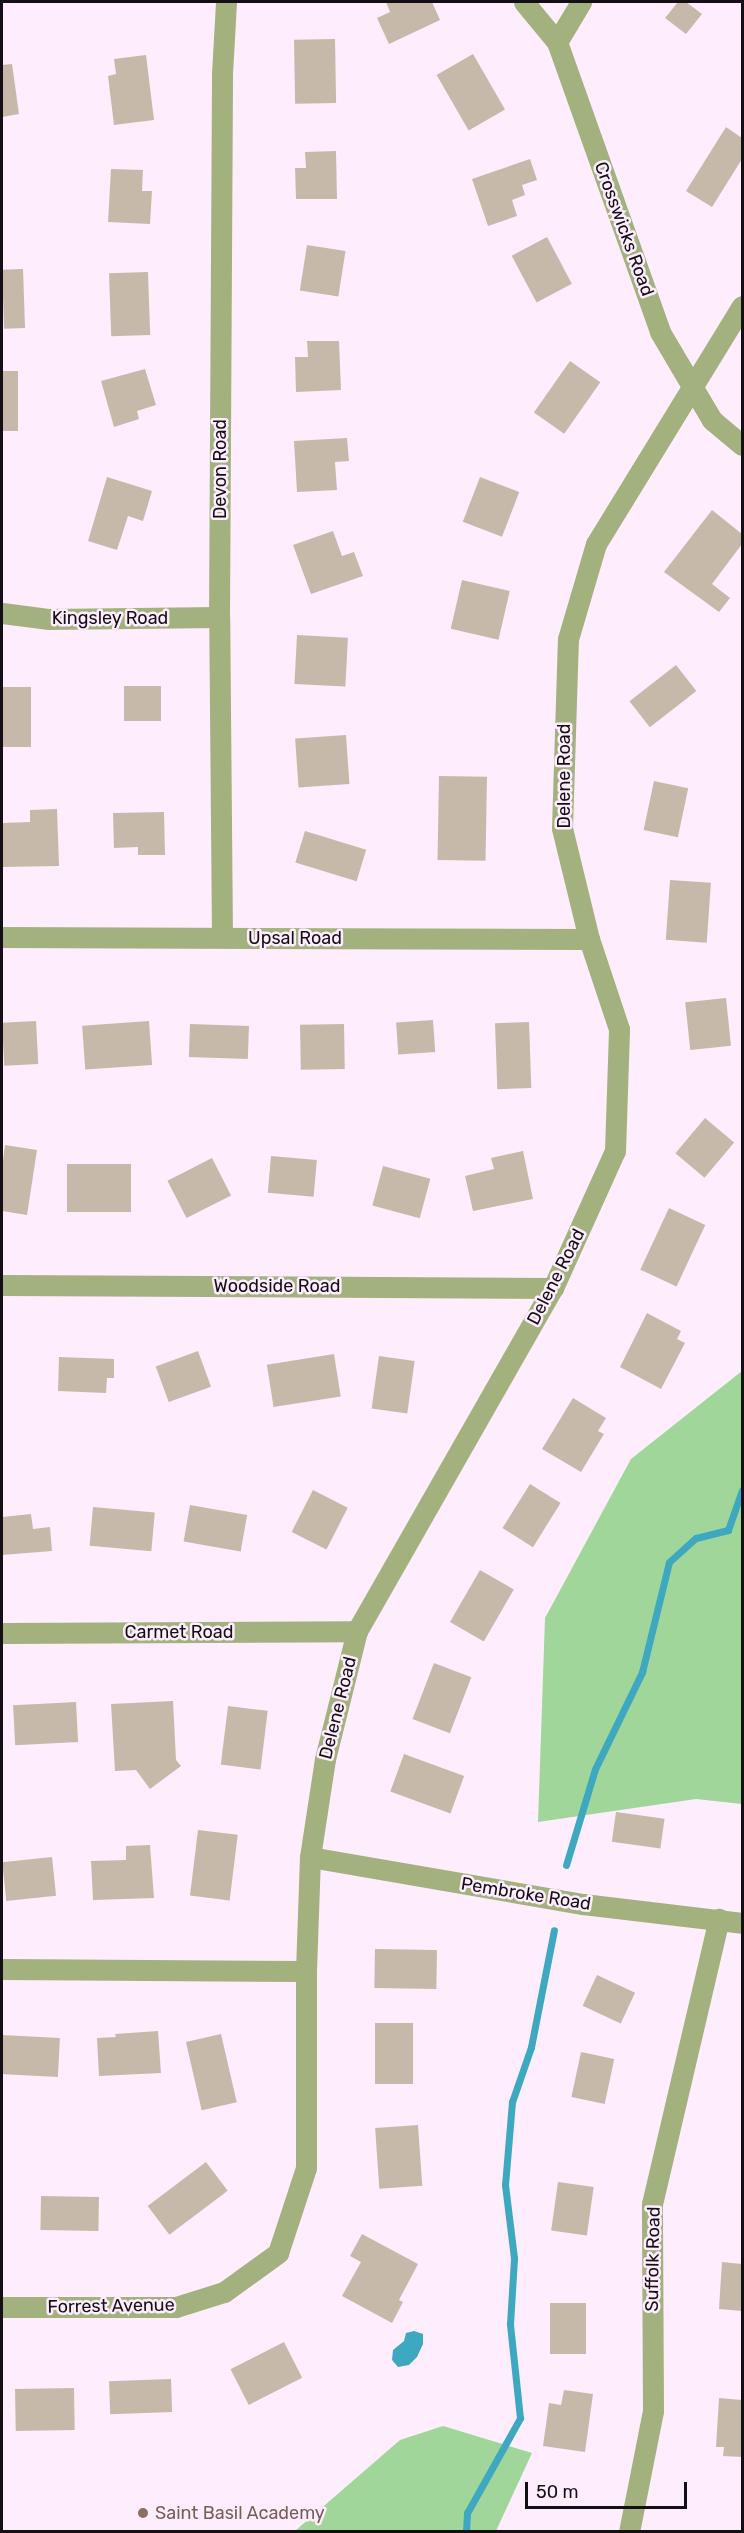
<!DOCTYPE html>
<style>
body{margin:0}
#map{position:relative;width:744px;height:2533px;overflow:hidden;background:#feedfd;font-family:Rubik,sans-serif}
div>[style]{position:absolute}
.forest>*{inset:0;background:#a0d699}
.water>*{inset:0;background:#3da8c0}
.stream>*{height:7px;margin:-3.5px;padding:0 3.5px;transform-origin:3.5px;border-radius:3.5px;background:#3da8c0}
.building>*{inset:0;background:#c7b9a9;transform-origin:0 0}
.street>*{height:21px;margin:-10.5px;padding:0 10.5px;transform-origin:10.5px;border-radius:10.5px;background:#a2b17e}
.dots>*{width:16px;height:16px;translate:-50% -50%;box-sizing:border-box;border:3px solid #feedfd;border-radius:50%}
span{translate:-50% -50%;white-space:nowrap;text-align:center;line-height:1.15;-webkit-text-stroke:5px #feedfd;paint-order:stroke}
.street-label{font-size:18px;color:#140f14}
.education-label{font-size:18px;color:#785e54}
.left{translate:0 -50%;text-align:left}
.frame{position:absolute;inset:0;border:3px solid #140f14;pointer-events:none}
.scale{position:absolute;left:525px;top:2482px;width:162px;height:27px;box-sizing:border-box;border:3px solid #140f14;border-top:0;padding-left:8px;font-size:18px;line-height:21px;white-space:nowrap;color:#140f14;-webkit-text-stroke:4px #feedfd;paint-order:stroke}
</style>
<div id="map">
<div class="forest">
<i style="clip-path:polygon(742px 1371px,742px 1804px,696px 1799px,538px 1822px,545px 1618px,631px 1459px)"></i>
<i style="clip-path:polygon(443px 2426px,532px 2453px,496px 2531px,295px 2531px,400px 2440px)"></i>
</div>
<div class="water">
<i style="clip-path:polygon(414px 2331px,423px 2334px,423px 2344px,417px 2357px,409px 2365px,398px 2367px,392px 2360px,393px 2350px,404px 2341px,406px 2333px)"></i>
</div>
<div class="stream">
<i style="left:566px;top:1865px;width:100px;rotate:-73.2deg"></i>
<i style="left:595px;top:1769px;width:108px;rotate:-64.1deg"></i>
<i style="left:642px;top:1672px;width:113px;rotate:-76.2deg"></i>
<i style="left:669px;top:1562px;width:36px;rotate:-42deg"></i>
<i style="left:696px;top:1538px;width:33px;rotate:-14deg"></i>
<i style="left:728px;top:1530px;width:42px;rotate:-70.7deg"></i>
<i style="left:466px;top:2532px;width:19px;rotate:-87deg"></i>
<i style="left:467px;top:2513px;width:109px;rotate:-60.8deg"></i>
<i style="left:520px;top:2418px;width:95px;rotate:-96.1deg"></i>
<i style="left:510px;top:2324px;width:66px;rotate:-86.5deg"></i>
<i style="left:514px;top:2258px;width:74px;rotate:-97deg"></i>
<i style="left:505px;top:2185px;width:83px;rotate:-85.2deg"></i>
<i style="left:512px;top:2102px;width:58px;rotate:-70.9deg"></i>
<i style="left:531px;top:2047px;width:119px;rotate:-78.9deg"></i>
</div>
<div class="building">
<i style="clip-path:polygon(386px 2px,432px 2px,440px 20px,389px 44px,377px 18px,390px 12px)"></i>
<i style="clip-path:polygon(678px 2px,686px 2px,702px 14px,686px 34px,665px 18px)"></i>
<i style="left:335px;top:39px;width:64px;height:41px;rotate:89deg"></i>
<i style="left:473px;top:54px;width:64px;height:42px;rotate:60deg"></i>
<i style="clip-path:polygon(146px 55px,154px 120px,114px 125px,108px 76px,116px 74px,114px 59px)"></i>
<i style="clip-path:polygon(12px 64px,19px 114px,2px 117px,2px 65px)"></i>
<i style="clip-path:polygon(726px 127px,742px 138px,742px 159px,712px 207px,686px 191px)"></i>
<i style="clip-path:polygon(336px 151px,337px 199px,296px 199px,295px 168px,306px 168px,305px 152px)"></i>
<i style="clip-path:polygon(530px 159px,537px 180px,522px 185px,525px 195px,512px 200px,517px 216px,488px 226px,472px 179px)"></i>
<i style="clip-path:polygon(111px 169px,143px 170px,142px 191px,152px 191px,150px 224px,108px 222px)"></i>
<i style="left:547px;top:237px;width:53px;height:40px;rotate:62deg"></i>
<i style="left:307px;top:245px;width:39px;height:46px;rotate:9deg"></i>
<i style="left:23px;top:269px;width:59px;height:21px;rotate:88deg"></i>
<i style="left:148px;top:272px;width:63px;height:39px;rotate:88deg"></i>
<i style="clip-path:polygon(307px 341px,339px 341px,341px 390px,296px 392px,295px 357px,308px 357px)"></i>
<i style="left:570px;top:361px;width:37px;height:63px;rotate:35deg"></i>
<i style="clip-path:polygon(145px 369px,156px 405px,137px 411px,139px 419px,114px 427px,101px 381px)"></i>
<i style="left:2px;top:371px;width:16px;height:60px"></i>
<i style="clip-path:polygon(347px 438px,349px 461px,335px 462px,337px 490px,297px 492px,294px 441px)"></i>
<i style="clip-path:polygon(107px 477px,152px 491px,143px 521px,128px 516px,117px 550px,88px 541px)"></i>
<i style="left:480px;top:477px;width:42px;height:48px;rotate:21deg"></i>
<i style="clip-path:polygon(712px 510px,742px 534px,742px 544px,712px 584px,730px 598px,719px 612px,664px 572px)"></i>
<i style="clip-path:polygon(333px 531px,342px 556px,354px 552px,363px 576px,311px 594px,293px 545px)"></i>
<i style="left:462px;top:580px;width:49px;height:50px;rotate:13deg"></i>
<i style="left:297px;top:635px;width:51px;height:49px;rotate:3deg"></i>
<i style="left:676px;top:665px;width:33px;height:59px;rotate:52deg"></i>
<i style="left:124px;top:686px;width:37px;height:35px"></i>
<i style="left:2px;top:687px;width:29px;height:60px"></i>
<i style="left:346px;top:735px;width:49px;height:51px;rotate:86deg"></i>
<i style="left:439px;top:776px;width:48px;height:84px;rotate:1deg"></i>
<i style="left:654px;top:781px;width:35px;height:50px;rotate:12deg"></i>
<i style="clip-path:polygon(57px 809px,59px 866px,2px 867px,2px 823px,30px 822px,30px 810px)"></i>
<i style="clip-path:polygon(164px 812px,165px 855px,138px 855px,138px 847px,114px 848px,113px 813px)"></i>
<i style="left:305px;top:831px;width:64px;height:33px;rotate:17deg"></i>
<i style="left:670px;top:880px;width:41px;height:60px;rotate:4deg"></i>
<i style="left:726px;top:998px;width:48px;height:41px;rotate:84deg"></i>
<i style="left:433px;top:1020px;width:32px;height:37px;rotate:86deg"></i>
<i style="left:36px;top:1021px;width:43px;height:34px;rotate:87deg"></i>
<i style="left:149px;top:1021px;width:44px;height:67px;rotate:86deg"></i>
<i style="left:529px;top:1022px;width:66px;height:34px;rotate:88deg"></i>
<i style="left:190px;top:1024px;width:59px;height:33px;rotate:2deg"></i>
<i style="left:344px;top:1024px;width:45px;height:44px;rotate:89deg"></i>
<i style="left:705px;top:1118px;width:38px;height:46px;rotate:40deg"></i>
<i style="clip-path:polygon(5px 1145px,37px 1150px,27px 1215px,2px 1211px,2px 1168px)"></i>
<i style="clip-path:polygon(523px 1151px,533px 1199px,473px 1211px,465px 1176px,494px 1169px,491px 1158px)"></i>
<i style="left:271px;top:1156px;width:46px;height:37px;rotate:5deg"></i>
<i style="left:212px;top:1158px;width:42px;height:50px;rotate:63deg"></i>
<i style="left:67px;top:1164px;width:64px;height:48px"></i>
<i style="left:383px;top:1166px;width:49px;height:41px;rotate:15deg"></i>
<i style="left:669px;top:1208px;width:40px;height:68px;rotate:25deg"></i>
<i style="clip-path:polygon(647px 1313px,681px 1331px,677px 1339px,685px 1343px,661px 1389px,620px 1367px)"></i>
<i style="left:198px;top:1351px;width:38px;height:45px;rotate:70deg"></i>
<i style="left:334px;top:1354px;width:43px;height:68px;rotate:81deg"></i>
<i style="left:379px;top:1356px;width:36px;height:53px;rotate:8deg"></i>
<i style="clip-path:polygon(59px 1357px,114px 1359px,114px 1378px,107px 1378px,106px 1393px,58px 1391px)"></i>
<i style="clip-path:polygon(573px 1398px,606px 1418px,598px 1431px,604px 1434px,581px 1472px,542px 1449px)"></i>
<i style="left:530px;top:1484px;width:36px;height:52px;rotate:32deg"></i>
<i style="left:313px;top:1490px;width:39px;height:47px;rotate:27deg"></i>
<i style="left:190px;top:1505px;width:58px;height:37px;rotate:10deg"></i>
<i style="left:93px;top:1507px;width:62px;height:39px;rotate:5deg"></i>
<i style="clip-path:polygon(31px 1514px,33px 1529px,50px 1527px,52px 1551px,2px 1555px,2px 1517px)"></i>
<i style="left:480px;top:1570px;width:39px;height:60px;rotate:30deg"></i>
<i style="left:434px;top:1663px;width:40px;height:60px;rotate:21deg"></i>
<i style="clip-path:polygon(173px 1701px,176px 1760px,181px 1766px,150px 1789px,136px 1770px,115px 1771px,111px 1704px)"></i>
<i style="left:76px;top:1702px;width:40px;height:63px;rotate:87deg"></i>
<i style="left:228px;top:1706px;width:40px;height:59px;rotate:7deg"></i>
<i style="left:404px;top:1754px;width:64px;height:40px;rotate:20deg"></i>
<i style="left:616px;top:1812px;width:49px;height:30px;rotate:8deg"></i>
<i style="left:198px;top:1830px;width:40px;height:66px;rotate:7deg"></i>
<i style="clip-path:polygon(150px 1845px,154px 1898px,93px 1900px,91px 1861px,126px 1860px,126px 1846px)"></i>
<i style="left:52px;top:1857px;width:39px;height:50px;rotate:84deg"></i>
<i style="left:375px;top:1949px;width:62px;height:39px;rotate:1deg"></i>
<i style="left:597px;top:1975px;width:42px;height:34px;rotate:25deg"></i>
<i style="left:375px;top:2023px;width:38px;height:61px"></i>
<i style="clip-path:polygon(158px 2031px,161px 2073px,99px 2076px,97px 2038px,116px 2037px,115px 2034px)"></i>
<i style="left:221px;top:2034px;width:70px;height:36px;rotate:77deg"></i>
<i style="left:2px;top:2035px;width:58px;height:39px;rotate:3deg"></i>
<i style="left:581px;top:2052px;width:34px;height:46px;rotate:12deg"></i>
<i style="left:418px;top:2125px;width:61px;height:43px;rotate:86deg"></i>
<i style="left:206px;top:2162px;width:36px;height:73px;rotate:53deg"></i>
<i style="left:558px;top:2182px;width:36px;height:49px;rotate:8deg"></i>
<i style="left:41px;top:2196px;width:58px;height:34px;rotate:1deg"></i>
<i style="clip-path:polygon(362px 2234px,418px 2264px,399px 2300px,403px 2302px,392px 2323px,342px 2296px,361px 2262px,350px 2256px)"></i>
<i style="clip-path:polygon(722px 2262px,742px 2264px,742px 2311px,719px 2309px)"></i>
<i style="left:550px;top:2303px;width:36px;height:51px"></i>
<i style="left:284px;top:2342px;width:40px;height:60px;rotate:63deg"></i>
<i style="left:171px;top:2379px;width:33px;height:62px;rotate:88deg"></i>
<i style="left:74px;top:2388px;width:42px;height:59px;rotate:89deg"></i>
<i style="clip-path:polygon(564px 2390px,593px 2394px,585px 2452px,543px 2446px,549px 2403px,561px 2405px)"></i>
<i style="clip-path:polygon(719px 2398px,742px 2400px,742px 2457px,723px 2456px,724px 2447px,716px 2447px)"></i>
</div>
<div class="street">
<i style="left:524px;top:2px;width:52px;rotate:50.5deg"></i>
<i style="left:557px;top:42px;width:308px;rotate:70.4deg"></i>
<i style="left:660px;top:332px;width:102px;rotate:59.4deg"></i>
<i style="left:712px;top:420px;width:39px;rotate:40deg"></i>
<i style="left:557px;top:42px;width:47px;rotate:-59deg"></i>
<i style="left:2px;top:613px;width:46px;rotate:7.4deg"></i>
<i style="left:48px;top:619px;width:171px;rotate:-0.7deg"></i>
<i style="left:2px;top:937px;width:587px;rotate:0.2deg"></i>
<i style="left:222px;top:937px;width:320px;rotate:-90.5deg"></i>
<i style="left:219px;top:617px;width:543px;rotate:-89.68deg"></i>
<i style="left:222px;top:74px;width:72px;rotate:-86.8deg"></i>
<i style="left:2px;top:1285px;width:551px;rotate:0.31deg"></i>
<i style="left:2px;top:1633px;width:355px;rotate:-0.3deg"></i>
<i style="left:310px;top:1857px;width:277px;rotate:9.8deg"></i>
<i style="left:583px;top:1904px;width:160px;rotate:6.8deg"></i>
<i style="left:2px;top:1969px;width:304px;rotate:0.4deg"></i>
<i style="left:2px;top:2307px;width:174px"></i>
<i style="left:176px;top:2307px;width:50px;rotate:-17.4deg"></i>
<i style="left:224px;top:2292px;width:67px;rotate:-35.8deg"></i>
<i style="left:278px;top:2253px;width:89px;rotate:-71.8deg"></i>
<i style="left:306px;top:2168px;width:197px;rotate:-90deg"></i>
<i style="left:306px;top:1971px;width:114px;rotate:-88deg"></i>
<i style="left:310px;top:1857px;width:99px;rotate:-81.3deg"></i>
<i style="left:325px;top:1759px;width:132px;rotate:-76deg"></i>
<i style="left:357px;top:1631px;width:395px;rotate:-60.3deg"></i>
<i style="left:553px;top:1288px;width:150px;rotate:-65.7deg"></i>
<i style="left:615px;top:1151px;width:122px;rotate:-88.1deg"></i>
<i style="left:619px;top:1029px;width:95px;rotate:-108.4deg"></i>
<i style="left:589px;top:939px;width:114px;rotate:-103.7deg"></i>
<i style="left:562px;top:828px;width:189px;rotate:-88.2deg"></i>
<i style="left:568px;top:639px;width:99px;rotate:-73.6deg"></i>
<i style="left:596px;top:544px;width:279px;rotate:-58.5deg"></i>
<i style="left:629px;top:2532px;width:123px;rotate:-78.8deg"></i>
<i style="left:653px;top:2411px;width:207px;rotate:-90.3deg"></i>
<i style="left:652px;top:2204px;width:293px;rotate:-76.8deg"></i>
</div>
<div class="dots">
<i style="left:143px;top:2513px;background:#8d6e63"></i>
</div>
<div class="street-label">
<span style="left:624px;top:229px;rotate:70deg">Crosswicks Road</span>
<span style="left:220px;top:469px;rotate:-90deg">Devon Road</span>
<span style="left:110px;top:618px">Kingsley Road</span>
<span style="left:564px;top:776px;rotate:-90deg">Delene Road</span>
<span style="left:295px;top:938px">Upsal Road</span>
<span style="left:556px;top:1277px;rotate:-63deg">Delene Road</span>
<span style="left:277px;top:1286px">Woodside Road</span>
<span style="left:179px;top:1632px">Carmet Road</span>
<span style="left:338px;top:1708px;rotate:-76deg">Delene Road</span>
<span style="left:526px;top:1894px;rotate:9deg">Pembroke Road</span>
<span style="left:653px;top:2259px;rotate:-89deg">Suffolk Road</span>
<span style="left:111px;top:2306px;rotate:-1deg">Forrest Avenue</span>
</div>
<div class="education-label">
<span class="left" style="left:155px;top:2513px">Saint Basil Academy</span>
</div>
<div class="frame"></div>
<div class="scale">50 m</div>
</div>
